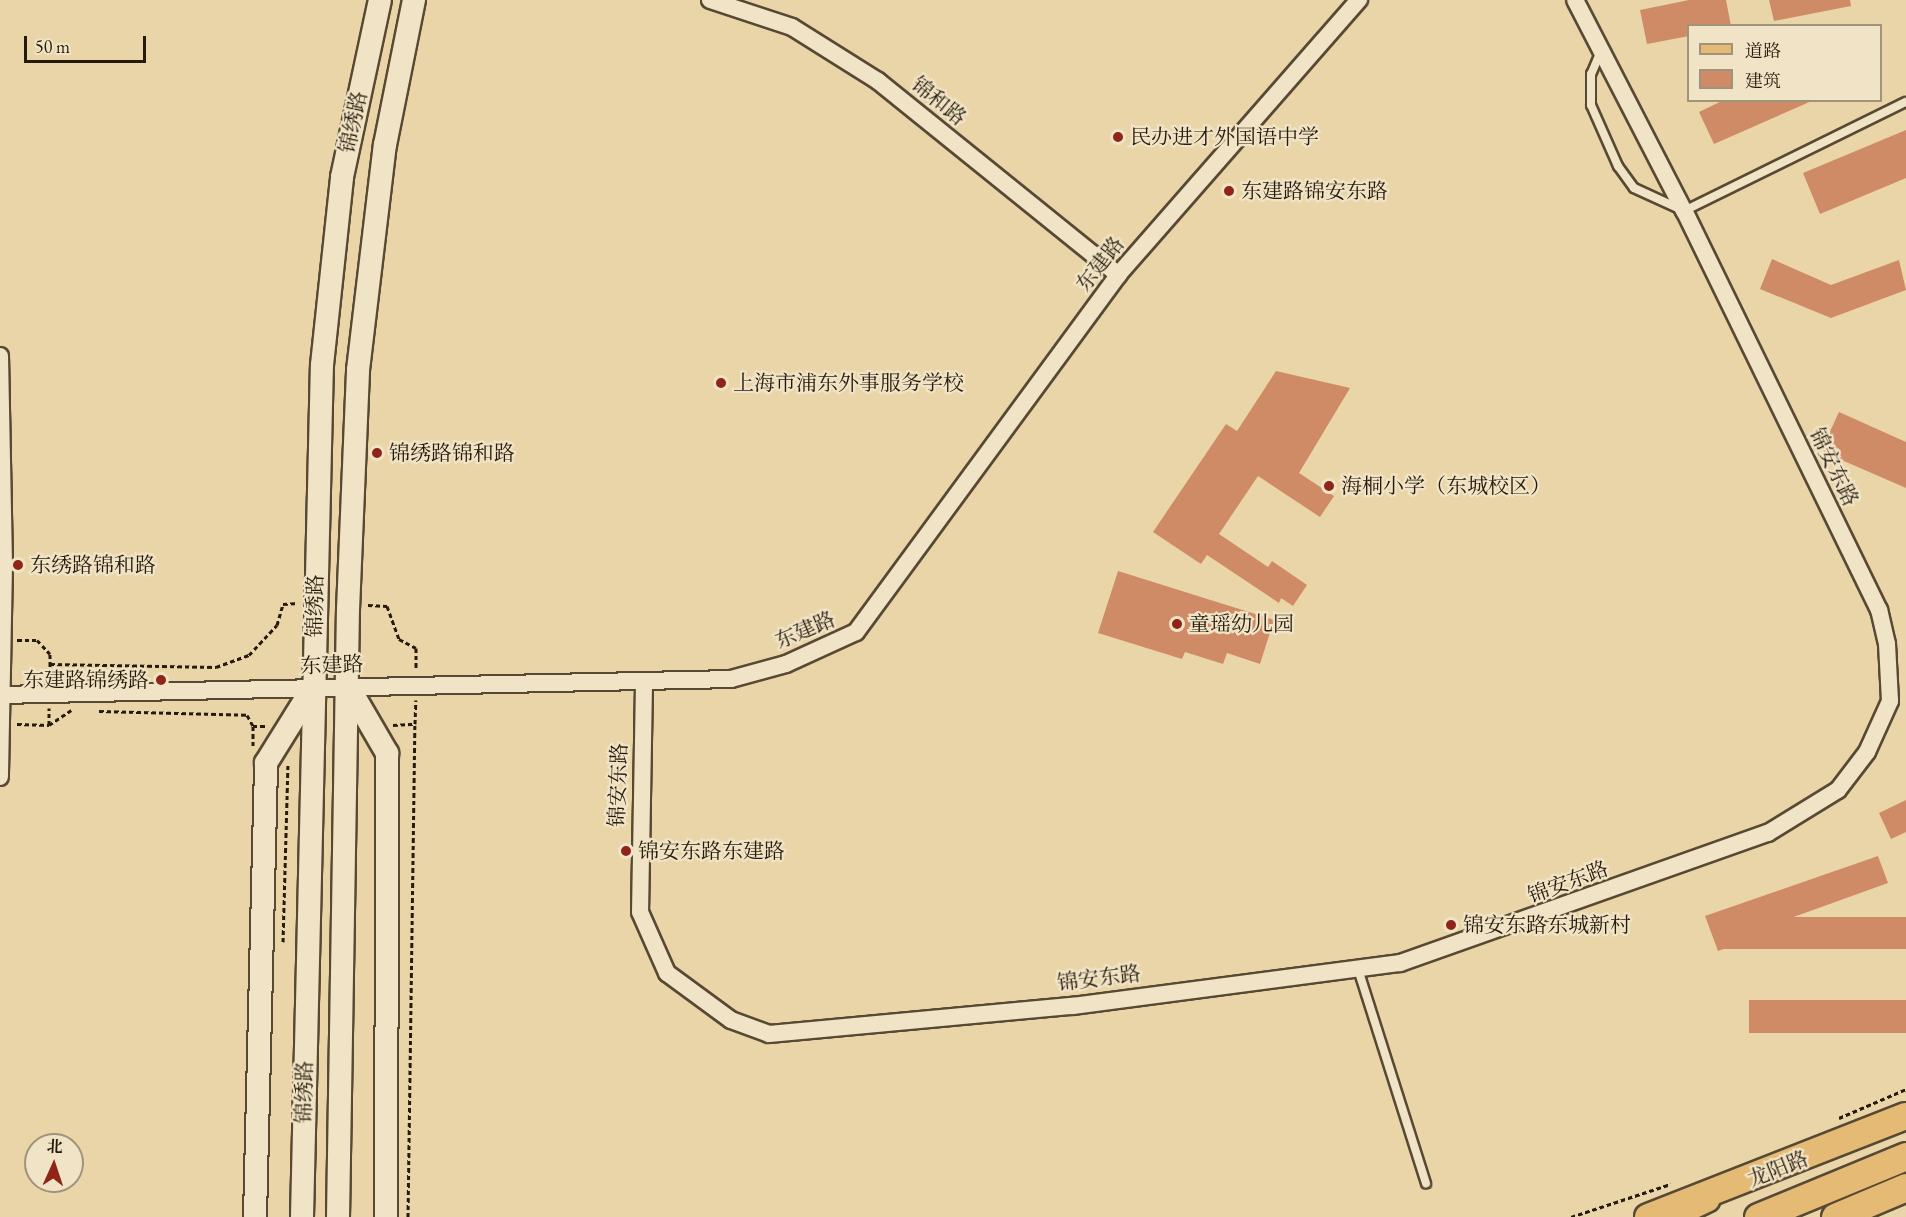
<!DOCTYPE html>
<meta charset="utf-8">
<style>
body{margin:0}
#map{position:relative;width:1906px;height:1217px;overflow:hidden;background:#e9d5a8;font-family:"EB Garamond","Noto Serif SC",serif}
div>[style]{position:absolute}
.building>*{inset:0;background:#cf8b66;transform-origin:0 0}
.path>*{height:3px;margin-top:-1.5px;transform-origin:0;background:repeating-linear-gradient(90deg,#261a0c 0 4.5px,transparent 0 7.5px)}
.roads{filter:drop-shadow(2px 0 #574933) drop-shadow(-2px 0 #574933) drop-shadow(0 2px #574933) drop-shadow(0 -2px #574933)}
.service>*{height:8px;margin:-4px;padding:0 4px;transform-origin:4px;border-radius:4px;background:#f1e4c6}
.minor>*{height:16px;margin:-8px;padding:0 8px;transform-origin:8px;border-radius:8px;background:#f1e4c6}
.secondary>*{height:22px;margin:-11px;padding:0 11px;transform-origin:11px;border-radius:11px;background:#f1e4c6}
.primary>*{height:26px;margin:-13px;padding:0 13px;transform-origin:13px;border-radius:13px;background:#e4ba74}
.trunk>*{height:27px;margin:-13.5px;padding:0 13.5px;transform-origin:13.5px;border-radius:13.5px;background:#e4ba74}
.dots>*{width:16px;height:16px;translate:-50% -50%;box-sizing:border-box;border:3px solid #f1e4c6;border-radius:50%}
span{translate:-50% -50%;white-space:nowrap;text-align:center;line-height:1.15;-webkit-text-stroke:4.5px #f1e4c6;paint-order:stroke}
.street-label{font-size:21px;color:#261a0c}
.poi-label{font-size:21px;color:#261a0c}
.left{translate:0 -50%;text-align:left}
.right{translate:-100% -50%;text-align:right}
.legend{position:absolute;left:1687px;top:24px;width:195px;height:78px;box-sizing:border-box;background:#f1e4c6;border:2px solid #a0937c;margin:0;padding:8px 10px;list-style:none;font-size:18px;color:#261a0c}
.legend li{display:flex;align-items:center;gap:12px;height:30px}
.legend b{width:30px;border:2px solid #a0937c}
.north{position:absolute;left:24px;top:1133px;width:60px;height:60px;box-sizing:border-box;background:#f1e4c6;border:2px solid #a0937c;border-radius:50%;rotate:3deg;font-size:16px;font-weight:700;line-height:24px;text-align:center;color:#261a0c}
.north::after{content:'';display:block;margin:auto;width:21px;height:27px;background:#8f2418;clip-path:polygon(50% 0,100% 100%,50% 72%,0 100%)}
.scale{position:absolute;left:24px;top:36px;width:122px;height:27px;box-sizing:border-box;border:3px solid #261a0c;border-top:0;padding-left:8px;font-size:18px;line-height:21px;white-space:nowrap;color:#261a0c;-webkit-text-stroke:4px #f1e4c6;paint-order:stroke}
</style>
<div id="map">
<div class="building">
<i style="clip-path:polygon(1689px 0,1726px 0,1731px 26px,1689px 26px,1689px 36px,1647px 44px,1640px 10px)"></i>
<i style="clip-path:polygon(1769px 0,1850px 0,1851px 6px,1774px 21px)"></i>
<i style="clip-path:polygon(1724px 100px,1814px 100px,1714px 144px,1699px 112px)"></i>
<i style="clip-path:polygon(1906px 130px,1906px 178px,1820px 214px,1803px 173px)"></i>
<i style="clip-path:polygon(1772px 259px,1831px 285px,1899px 260px,1906px 290px,1831px 318px,1760px 289px)"></i>
<i style="clip-path:polygon(1276px 371px,1350px 388px,1299px 473px,1334px 496px,1320px 517px,1258px 476px,1219px 534px,1268px 567px,1272px 561px,1307px 585px,1293px 606px,1281px 598px,1279px 603px,1207px 555px,1201px 564px,1153px 532px,1226px 424px,1237px 431px)"></i>
<i style="clip-path:polygon(1839px 412px,1906px 442px,1906px 488px,1821px 451px)"></i>
<i style="clip-path:polygon(1118px 571px,1274px 620px,1260px 664px,1227px 653px,1223px 664px,1185px 652px,1182px 659px,1098px 633px)"></i>
<i style="clip-path:polygon(1906px 800px,1906px 832px,1891px 839px,1879px 813px)"></i>
<i style="clip-path:polygon(1878px 856px,1888px 883px,1788px 919px,1791px 925px,1718px 951px,1705px 916px)"></i>
<i style="left:1906px;top:917px;width:32px;height:188px;rotate:90deg"></i>
<i style="left:1906px;top:1000px;width:33px;height:157px;rotate:90deg"></i>
</div>
<div class="path">
<i style="left:368px;top:605px;width:19px;rotate:3deg"></i>
<i style="left:387px;top:606px;width:35px;rotate:70deg"></i>
<i style="left:399px;top:639px;width:19px;rotate:28deg"></i>
<i style="left:416px;top:648px;width:21px;rotate:90deg"></i>
<i style="left:17px;top:640px;width:20px"></i>
<i style="left:37px;top:640px;width:19px;rotate:47deg"></i>
<i style="left:50px;top:654px;width:24px;rotate:90deg"></i>
<i style="left:50px;top:664px;width:166px;rotate:1deg"></i>
<i style="left:216px;top:667px;width:35px;rotate:-20deg"></i>
<i style="left:249px;top:655px;width:41px;rotate:-47deg"></i>
<i style="left:277px;top:625px;width:22px;rotate:-74deg"></i>
<i style="left:283px;top:604px;width:15px;rotate:-4deg"></i>
<i style="left:99px;top:711px;width:148px;rotate:1.5deg"></i>
<i style="left:247px;top:715px;width:13px;rotate:61deg"></i>
<i style="left:253px;top:726px;width:22px;rotate:90deg"></i>
<i style="left:17px;top:724px;width:32px;rotate:2deg"></i>
<i style="left:49px;top:725px;width:27px;rotate:-34deg"></i>
<i style="left:49px;top:725px;width:17px;rotate:-90deg"></i>
<i style="left:393px;top:725px;width:22px;rotate:-3deg"></i>
<i style="left:415px;top:724px;width:24px;rotate:-88deg"></i>
<i style="left:253px;top:726px;width:13px"></i>
<i style="left:283px;top:942px;width:179px;rotate:-88.4deg"></i>
<i style="left:1839px;top:1118px;width:73px;rotate:-23.4deg"></i>
<i style="left:408px;top:1217px;width:493px;rotate:-89.2deg"></i>
<i style="left:1571px;top:1217px;width:105px;rotate:-18.3deg"></i>
</div>
<div class="roads">
<div class="service">
<i style="left:1601px;top:51px;width:25px;rotate:113deg"></i>
<i style="left:1591px;top:74px;width:31px;rotate:90deg"></i>
<i style="left:1591px;top:105px;width:67px;rotate:66.1deg"></i>
<i style="left:1618px;top:166px;width:27px;rotate:54deg"></i>
<i style="left:1634px;top:188px;width:55px;rotate:24.7deg"></i>
<i style="left:1684px;top:211px;width:247px;rotate:-26.2deg"></i>
<i style="left:1358px;top:969px;width:225px;rotate:72.4deg"></i>
</div>
<div class="minor">
<i style="left:710px;top:0;width:86px;rotate:18.2deg"></i>
<i style="left:792px;top:27px;width:102px;rotate:32.1deg"></i>
<i style="left:878px;top:81px;width:309px;rotate:38.9deg"></i>
<i style="left:0;top:356px;width:209px;rotate:88.9deg"></i>
<i style="left:4px;top:565px;width:212px;rotate:91.1deg"></i>
<i style="left:644px;top:684px;width:228px;rotate:91deg"></i>
<i style="left:640px;top:912px;width:67px;rotate:66.1deg"></i>
<i style="left:667px;top:973px;width:79px;rotate:36.3deg"></i>
<i style="left:731px;top:1020px;width:40px;rotate:20.2deg"></i>
<i style="left:769px;top:1034px;width:305px;rotate:-5.3deg"></i>
<i style="left:1073px;top:1006px;width:330px;rotate:-7.5deg"></i>
<i style="left:1400px;top:963px;width:390px;rotate:-19.5deg"></i>
<i style="left:1768px;top:833px;width:82px;rotate:-31.6deg"></i>
<i style="left:1838px;top:790px;width:48px;rotate:-52.7deg"></i>
<i style="left:1867px;top:752px;width:56px;rotate:-65.7deg"></i>
<i style="left:1890px;top:701px;width:57px;rotate:-93deg"></i>
<i style="left:1887px;top:644px;width:35px;rotate:-103deg"></i>
<i style="left:1879px;top:610px;width:444px;rotate:-116deg"></i>
<i style="left:1684px;top:211px;width:237px;rotate:-117.3deg"></i>
<i style="left:0;top:695px;width:731px;rotate:-1.25deg"></i>
<i style="left:731px;top:679px;width:57px;rotate:-15.3deg"></i>
<i style="left:786px;top:664px;width:77px;rotate:-24.6deg"></i>
<i style="left:856px;top:632px;width:443px;rotate:-53.7deg"></i>
<i style="left:1118px;top:275px;width:366px;rotate:-48.8deg"></i>
</div>
<div class="secondary">
<i style="left:348px;top:686px;width:78px;rotate:59.8deg"></i>
<i style="left:387px;top:753px;width:464px;rotate:90.1deg"></i>
<i style="left:255px;top:1217px;width:454px;rotate:-88.6deg"></i>
<i style="left:266px;top:763px;width:87px;rotate:-58.1deg"></i>
<i style="left:302px;top:1217px;width:852px;rotate:-88.66deg"></i>
<i style="left:322px;top:365px;width:189px;rotate:-83.9deg"></i>
<i style="left:342px;top:177px;width:181px;rotate:-77.9deg"></i>
<i style="left:338px;top:1217px;width:607px;rotate:-89.06deg"></i>
<i style="left:348px;top:610px;width:240px;rotate:-87.6deg"></i>
<i style="left:358px;top:370px;width:227px;rotate:-83.2deg"></i>
<i style="left:385px;top:145px;width:148px;rotate:-78.7deg"></i>
</div>
<div class="primary">
<i style="left:1648px;top:1217px;width:277px;rotate:-21.4deg"></i>
</div>
<div class="trunk">
<i style="left:1666px;top:1217px;width:44px;rotate:-25.4deg"></i>
<i style="left:1758px;top:1217px;width:160px;rotate:-22.4deg"></i>
<i style="left:1835px;top:1217px;width:77px;rotate:-22.9deg"></i>
</div>
</div>
<div class="dots">
<i style="left:1118px;top:137px;background:#8f2418"></i>
<i style="left:1229px;top:191px;background:#8f2418"></i>
<i style="left:721px;top:383px;background:#8f2418"></i>
<i style="left:377px;top:453px;background:#8f2418"></i>
<i style="left:1329px;top:486px;background:#8f2418"></i>
<i style="left:18px;top:565px;background:#8f2418"></i>
<i style="left:1177px;top:624px;background:#8f2418"></i>
<i style="left:161px;top:680px;background:#8f2418"></i>
<i style="left:626px;top:851px;background:#8f2418"></i>
<i style="left:1451px;top:925px;background:#8f2418"></i>
</div>
<div class="street-label">
<span style="left:939px;top:101px;rotate:39deg">锦和路</span>
<span style="left:353px;top:122px;rotate:-78deg">锦绣路</span>
<span style="left:1100px;top:264px;rotate:-52deg">东建路</span>
<span style="left:1834px;top:467px;rotate:64deg">锦安东路</span>
<span style="left:315px;top:606px;rotate:-89deg">锦绣路</span>
<span style="left:805px;top:630px;rotate:-23deg">东建路</span>
<span style="left:332px;top:665px;rotate:-2deg">东建路</span>
<span style="left:618px;top:785px;rotate:-88deg">锦安东路</span>
<span style="left:1568px;top:882px;rotate:-20deg">锦安东路</span>
<span style="left:1099px;top:978px;rotate:-7deg">锦安东路</span>
<span style="left:304px;top:1092px;rotate:-89deg">锦绣路</span>
<span style="left:1778px;top:1169px;rotate:-22deg">龙阳路</span>
</div>
<div class="poi-label">
<span class="left" style="left:1130px;top:137px">民办进才外国语中学</span>
<span class="left" style="left:1241px;top:191px">东建路锦安东路</span>
<span class="left" style="left:733px;top:383px">上海市浦东外事服务学校</span>
<span class="left" style="left:389px;top:453px">锦绣路锦和路</span>
<span class="left" style="left:1341px;top:486px">海桐小学（东城校区）</span>
<span class="left" style="left:30px;top:565px">东绣路锦和路</span>
<span class="left" style="left:1189px;top:624px">童瑶幼儿园</span>
<span class="right" style="left:149px;top:680px">东建路锦绣路</span>
<span class="left" style="left:638px;top:851px">锦安东路东建路</span>
<span class="left" style="left:1463px;top:925px">锦安东路东城新村</span>
</div>
<ul class="legend">
<li><b style="height:8px;background:#e4ba74"></b>道路</li>
<li><b style="height:16px;background:#cf8b66"></b>建筑</li>
</ul>
<div class="north">北</div>
<div class="scale">50 m</div>
</div>
